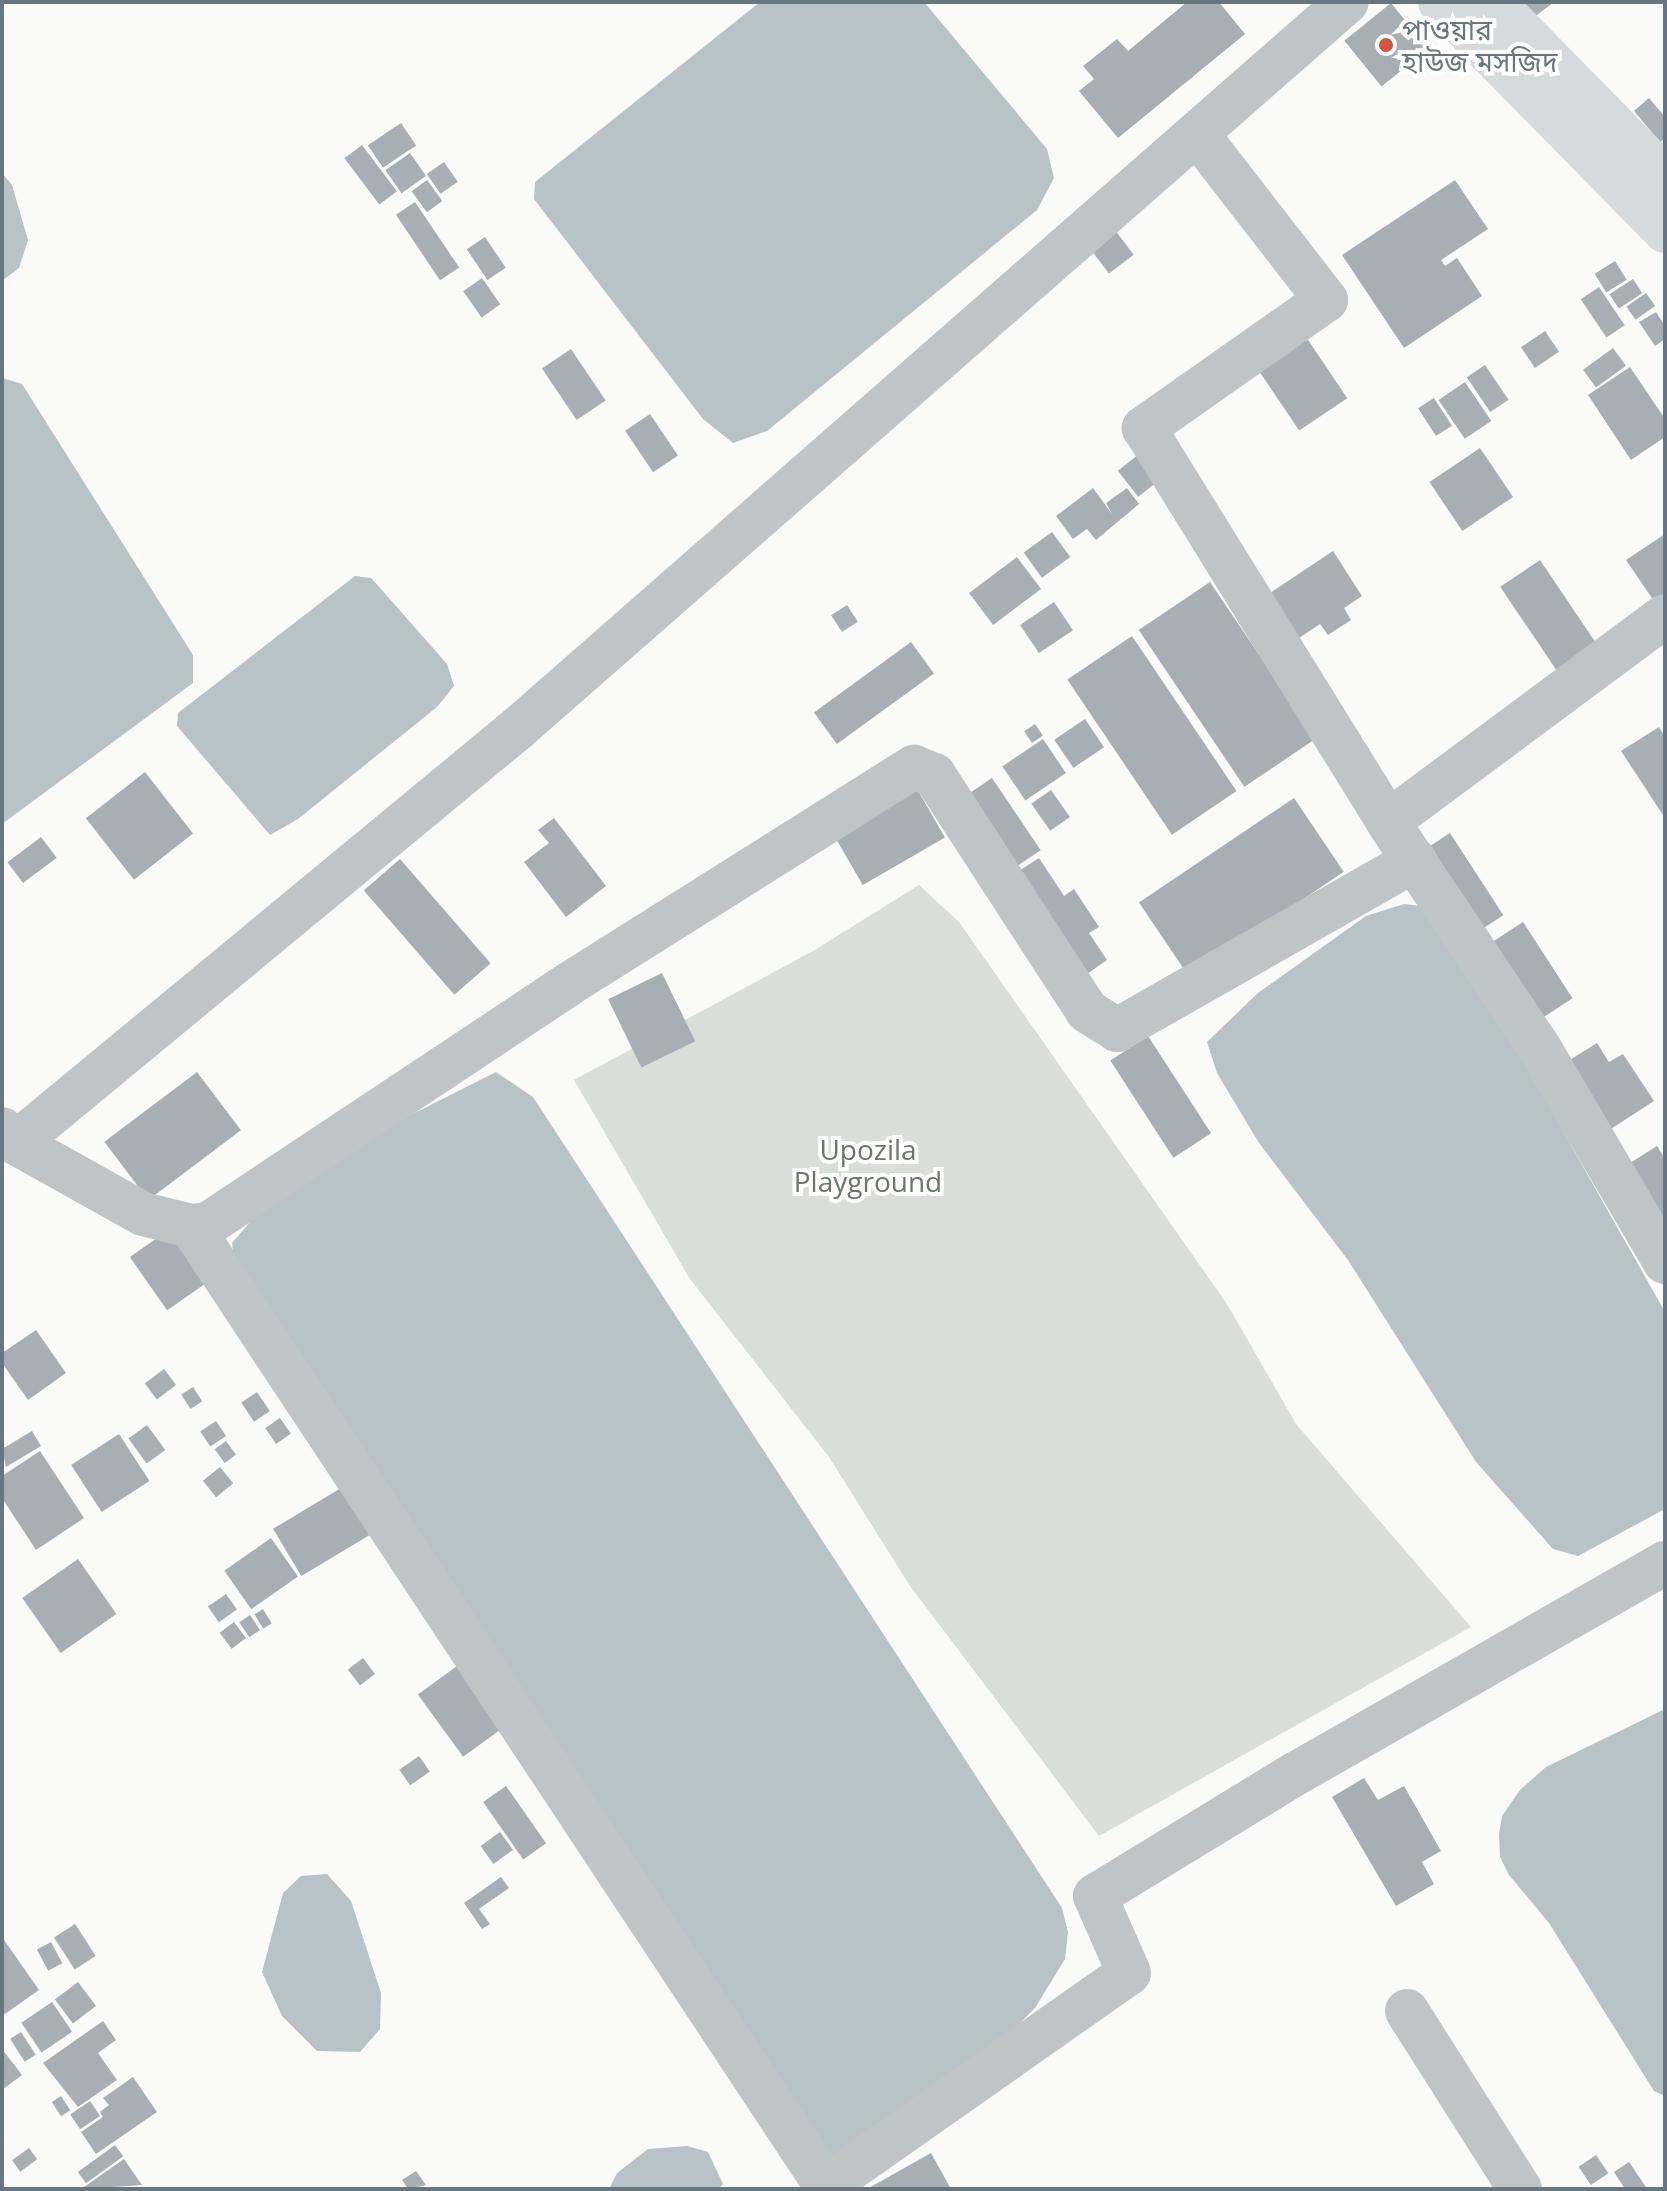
<!DOCTYPE html>
<meta charset="utf-8">
<style>
body{margin:0}
#map{position:relative;width:1667px;height:2191px;overflow:hidden;background:#fafaf8;font-family:"Open Sans","Noto Sans Bengali",sans-serif}
div>[style]{position:absolute}
.green>*{inset:0;background:#daded8}
.water>*{inset:0;background:#b7c3c6}
.building>*{inset:0;background:#a7afb4;transform-origin:0 0}
.minor>*{height:44px;margin:-22px;padding:0 22px;transform-origin:22px;border-radius:22px;background:#bfc4c7}
.major>*{height:44px;margin:-22px;padding:0 22px;transform-origin:22px;border-radius:22px;background:#d5dadc}
.dots>*{width:22px;height:22px;translate:-50% -50%;box-sizing:border-box;border:4px solid #fff;border-radius:50%}
span{translate:-50% -50%;white-space:nowrap;text-align:center;line-height:1.15;-webkit-text-stroke:8px #fff;paint-order:stroke}
.poi-label{font-size:28px;color:#677780}
.left{translate:0 -50%;text-align:left}
.park-label{font-size:28px;color:#6a7966}
.frame{position:absolute;inset:0;border:4px solid #677780;pointer-events:none}
</style>
<div id="map">
<div class="green">
<i style="clip-path:polygon(919px 885px,959px 922px,1227px 1304px,1296px 1424px,1471px 1627px,1099px 1836px,910px 1586px,829px 1457px,690px 1279px,574px 1080px,813px 951px)"></i>
</div>
<div class="water">
<i style="clip-path:polygon(760px 2px,924px 2px,1047px 149px,1054px 178px,1037px 210px,767px 431px,733px 443px,703px 419px,534px 199px,535px 182px)"></i>
<i style="clip-path:polygon(2px 173px,12px 185px,28px 240px,19px 268px,2px 281px)"></i>
<i style="clip-path:polygon(2px 378px,22px 384px,193px 655px,193px 683px,2px 824px)"></i>
<i style="clip-path:polygon(355px 576px,371px 578px,381px 589px,447px 664px,454px 686px,437px 707px,298px 819px,270px 835px,177px 726px,178px 713px)"></i>
<i style="clip-path:polygon(1404px 904px,1420px 906px,1498px 1016px,1665px 1312px,1665px 1509px,1578px 1556px,1553px 1549px,1476px 1462px,1348px 1260px,1259px 1143px,1217px 1073px,1207px 1042px,1258px 993px,1366px 916px)"></i>
<i style="clip-path:polygon(496px 1072px,533px 1097px,1062px 1908px,1068px 1932px,1065px 1959px,1035px 2008px,968px 2075px,825px 2160px,236px 1274px,232px 1243px,263px 1207px,381px 1130px)"></i>
<i style="clip-path:polygon(1665px 1709px,1665px 2096px,1654px 2091px,1549px 1923px,1509px 1875px,1500px 1857px,1499px 1834px,1502px 1816px,1520px 1790px,1546px 1767px)"></i>
<i style="clip-path:polygon(327px 1874px,351px 1901px,381px 1993px,380px 2029px,360px 2052px,317px 2051px,282px 2016px,262px 1972px,283px 1893px,301px 1876px)"></i>
<i style="clip-path:polygon(687px 2146px,708px 2152px,723px 2184px,719px 2189px,609px 2189px,617px 2173px,648px 2149px)"></i>
</div>
<div class="building">
<i style="clip-path:polygon(1187px 2px,1219px 2px,1245px 34px,1118px 138px,1079px 91px,1094px 79px,1083px 66px,1117px 39px,1128px 51px)"></i>
<i style="clip-path:polygon(1518px 2px,1554px 2px,1532px 19px)"></i>
<i style="left:1391px;top:3px;width:59px;height:60px;rotate:51deg"></i>
<i style="clip-path:polygon(1649px 98px,1665px 117px,1665px 138px,1660px 142px,1634px 111px)"></i>
<i style="left:401px;top:123px;width:27px;height:40px;rotate:56deg"></i>
<i style="left:362px;top:145px;width:58px;height:22px;rotate:53deg"></i>
<i style="left:410px;top:153px;width:28px;height:30px;rotate:55deg"></i>
<i style="left:444px;top:162px;width:24px;height:21px;rotate:55deg"></i>
<i style="left:427px;top:180px;width:26px;height:19px;rotate:54deg"></i>
<i style="clip-path:polygon(1455px 180px,1488px 229px,1441px 260px,1445px 266px,1457px 258px,1482px 296px,1404px 348px,1342px 255px)"></i>
<i style="left:415px;top:202px;width:79px;height:23px;rotate:56deg"></i>
<i style="left:1115px;top:230px;width:31px;height:31px;rotate:53deg"></i>
<i style="left:485px;top:237px;width:37px;height:22px;rotate:56deg"></i>
<i style="left:1615px;top:261px;width:22px;height:24px;rotate:58deg"></i>
<i style="left:482px;top:278px;width:32px;height:23px;rotate:55deg"></i>
<i style="left:1633px;top:279px;width:17px;height:28px;rotate:57deg"></i>
<i style="left:1599px;top:287px;width:46px;height:22px;rotate:56deg"></i>
<i style="left:1646px;top:293px;width:16px;height:24px;rotate:55deg"></i>
<i style="clip-path:polygon(1656px 312px,1665px 326px,1665px 339px,1655px 346px,1639px 322px)"></i>
<i style="left:1302px;top:331px;width:81px;height:58px;rotate:56deg"></i>
<i style="left:1545px;top:331px;width:25px;height:29px;rotate:56deg"></i>
<i style="left:1613px;top:348px;width:22px;height:37px;rotate:54deg"></i>
<i style="left:571px;top:349px;width:62px;height:35px;rotate:56deg"></i>
<i style="left:1485px;top:365px;width:42px;height:22px;rotate:56deg"></i>
<i style="clip-path:polygon(1630px 367px,1665px 419px,1665px 437px,1631px 460px,1588px 395px)"></i>
<i style="left:1465px;top:382px;width:47px;height:32px;rotate:56deg"></i>
<i style="left:1434px;top:398px;width:33px;height:19px;rotate:57deg"></i>
<i style="left:650px;top:414px;width:50px;height:30px;rotate:56deg"></i>
<i style="left:1147px;top:448px;width:33px;height:37px;rotate:52deg"></i>
<i style="left:1480px;top:448px;width:59px;height:61px;rotate:56deg"></i>
<i style="clip-path:polygon(1093px 488px,1112px 514px,1106px 503px,1127px 488px,1139px 504px,1096px 540px,1087px 529px,1073px 539px,1056px 516px)"></i>
<i style="left:1052px;top:532px;width:31px;height:35px;rotate:54deg"></i>
<i style="clip-path:polygon(1665px 534px,1665px 598px,1656px 604px,1626px 560px)"></i>
<i style="clip-path:polygon(1333px 551px,1362px 596px,1344px 608px,1351px 620px,1328px 635px,1320px 624px,1299px 638px,1270px 593px)"></i>
<i style="left:1017px;top:557px;width:40px;height:60px;rotate:53deg"></i>
<i style="left:1540px;top:560px;width:100px;height:48px;rotate:56deg"></i>
<i style="left:1210px;top:582px;width:189px;height:86px;rotate:56deg"></i>
<i style="left:1054px;top:602px;width:34px;height:41px;rotate:56deg"></i>
<i style="left:847px;top:605px;width:20px;height:19px;rotate:57deg"></i>
<i style="left:1132px;top:636px;width:187px;height:78px;rotate:56deg"></i>
<i style="left:911px;top:642px;width:39px;height:120px;rotate:54deg"></i>
<i style="left:1085px;top:719px;width:34px;height:37px;rotate:56deg"></i>
<i style="left:1035px;top:724px;width:14px;height:13px;rotate:56deg"></i>
<i style="clip-path:polygon(1659px 727px,1665px 737px,1665px 818px,1621px 751px)"></i>
<i style="left:1043px;top:739px;width:41px;height:49px;rotate:56deg"></i>
<i style="left:145px;top:772px;width:78px;height:75px;rotate:52deg"></i>
<i style="left:992px;top:778px;width:87px;height:45px;rotate:56deg"></i>
<i style="left:917px;top:789px;width:56px;height:95px;rotate:60deg"></i>
<i style="left:1051px;top:790px;width:33px;height:24px;rotate:55deg"></i>
<i style="left:1294px;top:798px;width:89px;height:187px;rotate:56deg"></i>
<i style="clip-path:polygon(554px 818px,606px 886px,566px 917px,524px 862px,549px 843px,538px 830px)"></i>
<i style="left:1450px;top:833px;width:98px;height:33px;rotate:57deg"></i>
<i style="left:41px;top:837px;width:26px;height:42px;rotate:53deg"></i>
<i style="clip-path:polygon(1039px 858px,1064px 896px,1074px 889px,1099px 927px,1089px 933px,1107px 960px,1074px 983px,1006px 879px)"></i>
<i style="left:400px;top:859px;width:138px;height:48px;rotate:49deg"></i>
<i style="left:1523px;top:922px;width:91px;height:48px;rotate:57deg"></i>
<i style="left:662px;top:973px;width:76px;height:60px;rotate:64deg"></i>
<i style="left:1148px;top:1036px;width:116px;height:45px;rotate:57deg"></i>
<i style="clip-path:polygon(1597px 1043px,1609px 1062px,1623px 1054px,1654px 1101px,1606px 1132px,1562px 1065px)"></i>
<i style="left:197px;top:1072px;width:73px;height:116px;rotate:53deg"></i>
<i style="clip-path:polygon(1657px 1146px,1665px 1159px,1665px 1239px,1619px 1170px)"></i>
<i style="left:170px;top:1229px;width:65px;height:49px;rotate:55deg"></i>
<i style="clip-path:polygon(36px 1330px,66px 1373px,28px 1400px,2px 1363px,2px 1353px)"></i>
<i style="left:164px;top:1369px;width:20px;height:24px;rotate:53deg"></i>
<i style="left:193px;top:1387px;width:17px;height:14px;rotate:57deg"></i>
<i style="left:257px;top:1392px;width:23px;height:19px;rotate:56deg"></i>
<i style="left:280px;top:1418px;width:19px;height:18px;rotate:55deg"></i>
<i style="left:216px;top:1421px;width:18px;height:19px;rotate:56deg"></i>
<i style="left:147px;top:1425px;width:31px;height:23px;rotate:54deg"></i>
<i style="clip-path:polygon(32px 1431px,41px 1446px,6px 1467px,2px 1449px)"></i>
<i style="left:119px;top:1434px;width:56px;height:57px;rotate:57deg"></i>
<i style="left:226px;top:1441px;width:17px;height:14px;rotate:54deg"></i>
<i style="clip-path:polygon(40px 1451px,84px 1518px,36px 1550px,2px 1498px,2px 1476px)"></i>
<i style="left:220px;top:1467px;width:21px;height:22px;rotate:51deg"></i>
<i style="left:351px;top:1482px;width:55px;height:91px;rotate:59deg"></i>
<i style="left:271px;top:1538px;width:47px;height:57px;rotate:55deg"></i>
<i style="left:78px;top:1559px;width:67px;height:68px;rotate:55deg"></i>
<i style="left:226px;top:1594px;width:19px;height:22px;rotate:55deg"></i>
<i style="left:263px;top:1609px;width:17px;height:10px;rotate:59deg"></i>
<i style="left:250px;top:1615px;width:18px;height:13px;rotate:56deg"></i>
<i style="left:234px;top:1622px;width:20px;height:18px;rotate:53deg"></i>
<i style="left:363px;top:1658px;width:20px;height:19px;rotate:53deg"></i>
<i style="left:464px;top:1661px;width:77px;height:57px;rotate:54deg"></i>
<i style="left:419px;top:1756px;width:19px;height:24px;rotate:55deg"></i>
<i style="clip-path:polygon(1364px 1778px,1378px 1800px,1404px 1786px,1441px 1851px,1422px 1862px,1434px 1884px,1396px 1906px,1332px 1797px)"></i>
<i style="left:506px;top:1786px;width:70px;height:28px;rotate:55deg"></i>
<i style="left:500px;top:1832px;width:22px;height:24px;rotate:54deg"></i>
<i style="clip-path:polygon(501px 1877px,509px 1888px,479px 1909px,490px 1924px,482px 1929px,464px 1903px)"></i>
<i style="left:75px;top:1924px;width:38px;height:25px;rotate:57deg"></i>
<i style="clip-path:polygon(2px 1937px,39px 1990px,2px 2016px)"></i>
<i style="left:51px;top:1942px;width:24px;height:16px;rotate:62deg"></i>
<i style="left:78px;top:1982px;width:30px;height:29px;rotate:53deg"></i>
<i style="left:52px;top:2002px;width:36px;height:37px;rotate:56deg"></i>
<i style="clip-path:polygon(103px 2021px,116px 2040px,98px 2053px,117px 2080px,78px 2107px,43px 2063px)"></i>
<i style="left:21px;top:2032px;width:27px;height:13px;rotate:57deg"></i>
<i style="clip-path:polygon(2px 2049px,22px 2075px,2px 2090px)"></i>
<i style="clip-path:polygon(133px 2077px,157px 2112px,96px 2154px,81px 2132px,103px 2117px,100px 2112px,109px 2105px,103px 2098px)"></i>
<i style="left:61px;top:2096px;width:17px;height:11px;rotate:57deg"></i>
<i style="left:90px;top:2101px;width:18px;height:24px;rotate:56deg"></i>
<i style="left:115px;top:2145px;width:14px;height:46px;rotate:54deg"></i>
<i style="left:29px;top:2148px;width:14px;height:21px;rotate:54deg"></i>
<i style="clip-path:polygon(931px 2153px,951px 2189px,867px 2189px)"></i>
<i style="left:1596px;top:2155px;width:22px;height:21px;rotate:56deg"></i>
<i style="clip-path:polygon(124px 2159px,142px 2185px,85px 2189px,84px 2187px)"></i>
<i style="clip-path:polygon(1629px 2162px,1646px 2187px,1643px 2189px,1625px 2189px,1614px 2172px)"></i>
<i style="clip-path:polygon(416px 2171px,426px 2185px,408px 2189px,402px 2180px)"></i>
</div>
<div class="minor">
<i style="left:1198px;top:135px;width:209px;rotate:52.2deg"></i>
<i style="left:1326px;top:300px;width:223px;rotate:144.9deg"></i>
<i style="left:1144px;top:428px;width:463px;rotate:58.2deg"></i>
<i style="left:1665px;top:616px;width:345px;rotate:143.4deg"></i>
<i style="left:1388px;top:822px;width:273px;rotate:56.2deg"></i>
<i style="left:1540px;top:1049px;width:247px;rotate:59.6deg"></i>
<i style="left:2px;top:1129px;width:20px;rotate:45deg"></i>
<i style="left:16px;top:1143px;width:145px;rotate:29.2deg"></i>
<i style="left:143px;top:1214px;width:49px;rotate:14deg"></i>
<i style="left:191px;top:1226px;width:17px;rotate:-7deg"></i>
<i style="left:208px;top:1224px;width:433px;rotate:-33.6deg"></i>
<i style="left:569px;top:984px;width:408px;rotate:-32.2deg"></i>
<i style="left:914px;top:767px;width:22px;rotate:22deg"></i>
<i style="left:934px;top:775px;width:281px;rotate:57deg"></i>
<i style="left:1087px;top:1011px;width:36px;rotate:32deg"></i>
<i style="left:1117px;top:1030px;width:343px;rotate:-29.7deg"></i>
<i style="left:16px;top:1143px;width:650px;rotate:-39.57deg"></i>
<i style="left:517px;top:729px;width:1103px;rotate:-41.22deg"></i>
<i style="left:191px;top:1226px;width:1155px;rotate:56.52deg"></i>
<i style="left:1407px;top:2011px;width:211px;rotate:57.6deg"></i>
<i style="left:826px;top:2186px;width:370px;rotate:-35.1deg"></i>
<i style="left:1129px;top:1973px;width:84px;rotate:-113.8deg"></i>
<i style="left:1095px;top:1896px;width:234px;rotate:-31.4deg"></i>
<i style="left:1295px;top:1774px;width:426px;rotate:-29.7deg"></i>
</div>
<div class="major">
<i style="left:1440px;top:2px;width:321px;rotate:45.5deg"></i>
<i style="left:1493px;top:2px;width:245px;rotate:45.5deg"></i>
</div>
<div class="dots">
<i style="left:1386px;top:45px;background:#d3563f"></i>
</div>
<div class="poi-label">
<span class="left" style="left:1402px;top:45px">পাওয়ার<br>হাউজ মসজিদ</span>
</div>
<div class="park-label">
<span style="left:868px;top:1165px">Upozila<br>Playground</span>
</div>
<div class="frame"></div>
</div>
